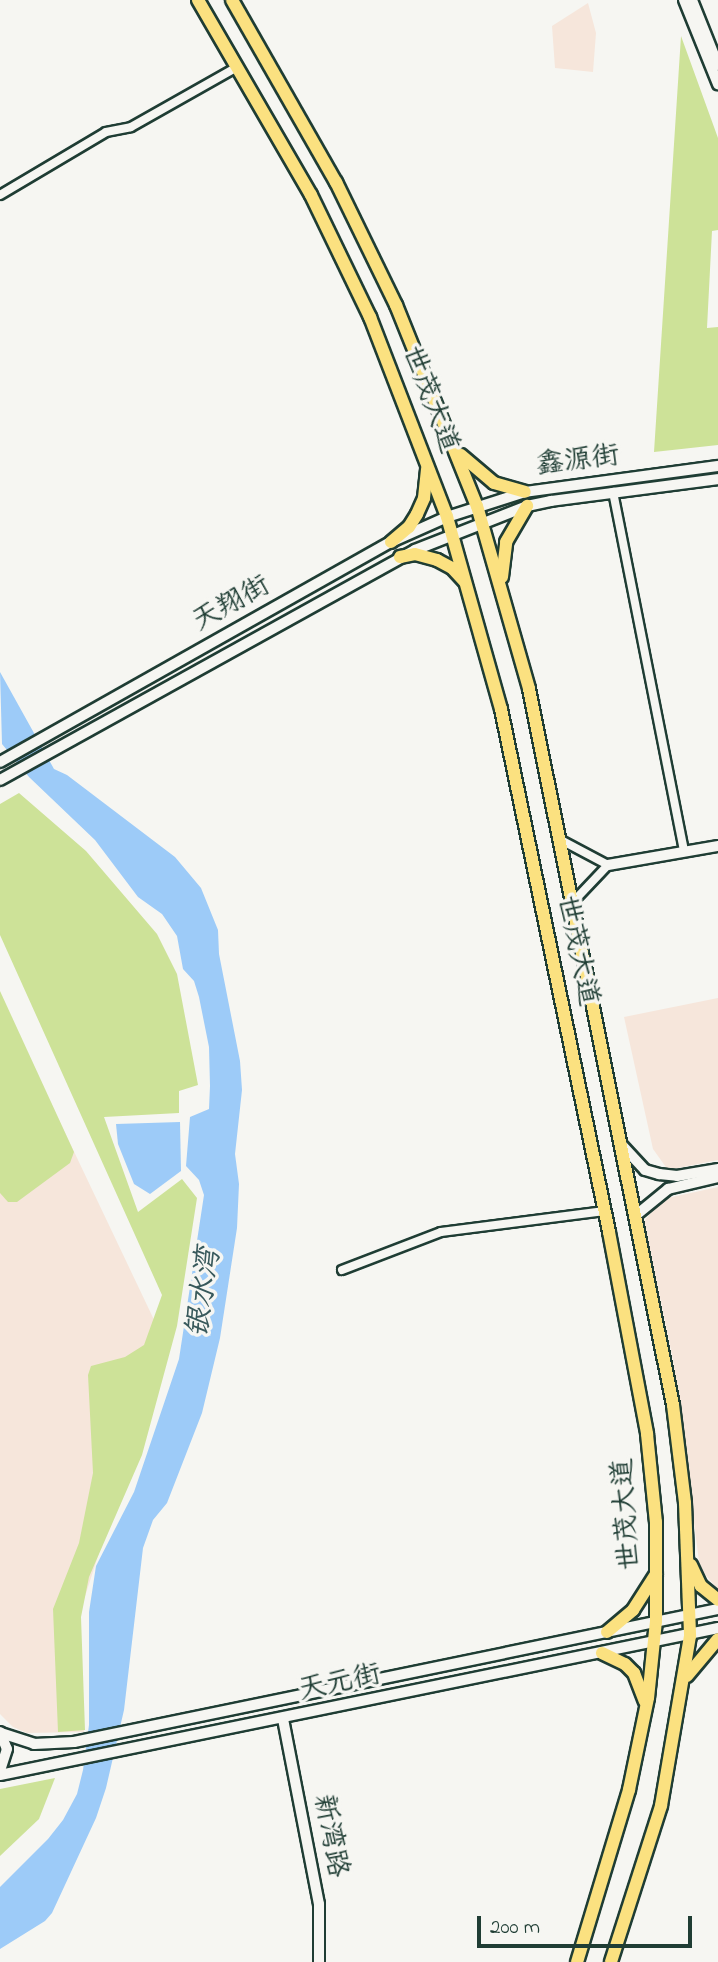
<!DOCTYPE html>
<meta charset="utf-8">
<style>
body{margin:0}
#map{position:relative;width:718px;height:1962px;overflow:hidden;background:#f6f6f2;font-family:"Indie Flower","LXGW WenKai TC",sans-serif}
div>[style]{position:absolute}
.built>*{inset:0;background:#f6e6db}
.green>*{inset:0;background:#cde298}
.water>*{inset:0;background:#9dcbf8}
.roads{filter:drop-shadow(2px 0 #1f3d34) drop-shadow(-2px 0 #1f3d34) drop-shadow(0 2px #1f3d34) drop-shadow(0 -2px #1f3d34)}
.street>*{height:8px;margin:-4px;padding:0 4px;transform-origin:4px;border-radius:4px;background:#f6f6f2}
.secondary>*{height:10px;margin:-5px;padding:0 5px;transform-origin:5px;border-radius:5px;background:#f6f6f2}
.primary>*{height:12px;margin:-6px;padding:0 6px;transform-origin:6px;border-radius:6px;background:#fbe180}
span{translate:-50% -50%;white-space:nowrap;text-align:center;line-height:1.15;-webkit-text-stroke:7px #f6f6f2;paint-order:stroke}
.street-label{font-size:28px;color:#1f3d34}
.water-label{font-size:30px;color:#38595b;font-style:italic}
.scale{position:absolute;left:477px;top:1916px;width:215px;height:32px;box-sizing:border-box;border:4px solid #1f3d34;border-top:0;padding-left:9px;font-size:21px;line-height:24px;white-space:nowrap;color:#1f3d34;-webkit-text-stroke:5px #f6f6f2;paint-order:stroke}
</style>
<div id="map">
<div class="built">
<i style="clip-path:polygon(588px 3px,596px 33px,593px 72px,555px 68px,552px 26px)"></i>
<i style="clip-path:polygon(0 996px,166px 1345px,80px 1612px,84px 1732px,27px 1733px,13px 1727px,0 1714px)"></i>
<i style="clip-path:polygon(718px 998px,718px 1160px,668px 1170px,653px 1149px,624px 1017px)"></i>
<i style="clip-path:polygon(718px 1187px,718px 1589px,700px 1569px,673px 1360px,644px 1221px,663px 1199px)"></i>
</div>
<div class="green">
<i style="clip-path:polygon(681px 36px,718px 138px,718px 230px,712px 231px,707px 328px,718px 327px,718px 445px,654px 452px)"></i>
<i style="clip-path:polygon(19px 793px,86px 851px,157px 934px,177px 974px,198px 1085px,179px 1091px,179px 1113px,104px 1117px,138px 1212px,182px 1179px,197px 1198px,177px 1326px,142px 1455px,89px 1577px,81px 1617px,85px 1730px,58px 1732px,53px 1609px,79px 1543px,93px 1473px,88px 1375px,91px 1366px,125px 1357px,144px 1345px,162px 1295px,0 935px,0 804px)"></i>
<i style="clip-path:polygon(0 991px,74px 1152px,70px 1163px,17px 1202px,8px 1202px,0 1193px)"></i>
<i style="clip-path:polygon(55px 1778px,39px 1819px,0 1856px,0 1789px)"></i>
</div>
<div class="water">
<i style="clip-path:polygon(0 672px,54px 769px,67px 775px,175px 857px,201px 888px,218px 930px,219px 954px,240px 1061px,242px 1090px,235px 1154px,239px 1184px,237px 1228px,220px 1338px,202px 1413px,167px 1503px,153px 1520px,143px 1548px,124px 1710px,106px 1788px,96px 1818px,52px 1913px,45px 1921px,0 1949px,0 1887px,48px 1839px,63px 1820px,77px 1794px,83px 1770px,89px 1725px,89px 1612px,96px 1566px,134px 1492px,179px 1359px,204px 1195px,199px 1180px,186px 1166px,190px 1117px,209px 1109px,210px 1086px,209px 1047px,199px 997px,194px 981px,183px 969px,177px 936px,162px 914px,138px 897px,95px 840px,29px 777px,2px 744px)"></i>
<i style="clip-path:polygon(180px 1122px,181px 1171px,150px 1194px,134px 1184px,118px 1144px,116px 1124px)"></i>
</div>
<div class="roads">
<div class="street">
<i style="left:0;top:195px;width:123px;rotate:-30.7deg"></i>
<i style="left:106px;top:132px;width:25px;rotate:-11deg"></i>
<i style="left:131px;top:127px;width:122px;rotate:-29.5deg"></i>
<i style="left:613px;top:492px;width:367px;rotate:78.8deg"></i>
<i style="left:559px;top:839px;width:55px;rotate:28deg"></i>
<i style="left:608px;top:865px;width:52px;rotate:133.5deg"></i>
<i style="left:342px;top:1270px;width:106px;rotate:-21deg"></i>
<i style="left:441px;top:1232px;width:165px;rotate:-7.3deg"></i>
</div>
<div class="secondary">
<i style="left:684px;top:0;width:91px;rotate:68deg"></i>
<i style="left:692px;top:0;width:70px;rotate:68.2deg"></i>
<i style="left:0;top:762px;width:449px;rotate:-29.4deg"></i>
<i style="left:391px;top:542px;width:61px;rotate:-24.1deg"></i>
<i style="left:447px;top:517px;width:82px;rotate:-17.8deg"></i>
<i style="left:525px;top:492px;width:195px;rotate:-7.7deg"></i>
<i style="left:0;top:780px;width:474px;rotate:-29deg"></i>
<i style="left:415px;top:550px;width:120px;rotate:-21.4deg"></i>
<i style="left:527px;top:506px;width:25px;rotate:-12deg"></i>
<i style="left:551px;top:501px;width:168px;rotate:-7.5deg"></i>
<i style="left:608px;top:865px;width:112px;rotate:-9.8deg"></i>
<i style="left:619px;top:1142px;width:38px;rotate:47deg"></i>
<i style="left:645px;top:1170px;width:15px;rotate:16deg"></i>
<i style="left:659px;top:1174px;width:18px;rotate:6deg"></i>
<i style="left:677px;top:1176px;width:42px;rotate:-9.7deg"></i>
<i style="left:635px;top:1216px;width:43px;rotate:-39.3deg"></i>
<i style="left:668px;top:1189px;width:51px;rotate:-13.5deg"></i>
<i style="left:283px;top:1719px;width:188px;rotate:79deg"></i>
<i style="left:319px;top:1904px;width:58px;rotate:90deg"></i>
<i style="left:0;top:1732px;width:18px;rotate:68deg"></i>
<i style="left:7px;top:1749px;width:23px;rotate:108deg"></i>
<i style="left:1px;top:1733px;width:35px;rotate:18deg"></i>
<i style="left:34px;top:1744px;width:40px;rotate:-2.9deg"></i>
<i style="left:74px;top:1742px;width:658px;rotate:-11.67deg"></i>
<i style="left:0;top:1775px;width:733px;rotate:-11.57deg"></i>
</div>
<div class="primary">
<i style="left:198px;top:0;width:225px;rotate:59.9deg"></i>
<i style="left:311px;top:195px;width:136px;rotate:64.2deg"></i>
<i style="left:370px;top:317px;width:214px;rotate:68.9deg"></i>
<i style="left:447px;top:517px;width:199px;rotate:74.3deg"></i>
<i style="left:501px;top:709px;width:534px;rotate:78.33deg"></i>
<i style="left:609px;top:1232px;width:206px;rotate:79.3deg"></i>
<i style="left:647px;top:1434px;width:88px;rotate:84.2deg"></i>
<i style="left:656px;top:1522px;width:99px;rotate:90deg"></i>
<i style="left:656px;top:1621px;width:77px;rotate:95.9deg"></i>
<i style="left:648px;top:1698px;width:94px;rotate:101.7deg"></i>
<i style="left:629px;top:1790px;width:180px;rotate:106.8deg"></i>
<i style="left:232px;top:0;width:210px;rotate:60.3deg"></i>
<i style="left:336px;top:182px;width:137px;rotate:64deg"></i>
<i style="left:396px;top:305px;width:217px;rotate:68.1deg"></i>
<i style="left:477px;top:506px;width:190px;rotate:74.1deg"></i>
<i style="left:529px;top:689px;width:730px;rotate:78.63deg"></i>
<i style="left:673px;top:1405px;width:99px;rotate:83deg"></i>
<i style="left:685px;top:1503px;width:133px;rotate:87.8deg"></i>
<i style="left:690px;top:1636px;width:172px;rotate:99.7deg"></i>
<i style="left:661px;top:1806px;width:164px;rotate:107.8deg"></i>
<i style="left:461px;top:455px;width:43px;rotate:40.3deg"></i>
<i style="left:494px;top:483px;width:32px;rotate:16deg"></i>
<i style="left:391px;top:542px;width:23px;rotate:-40deg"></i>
<i style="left:409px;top:527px;width:15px;rotate:-58deg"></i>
<i style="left:417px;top:514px;width:17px;rotate:-66deg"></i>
<i style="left:424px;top:498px;width:29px;rotate:-84deg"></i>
<i style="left:400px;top:557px;width:15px;rotate:-11deg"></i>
<i style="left:415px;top:554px;width:23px;rotate:15deg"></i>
<i style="left:437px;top:560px;width:17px;rotate:28deg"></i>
<i style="left:452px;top:568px;width:18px;rotate:47deg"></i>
<i style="left:502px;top:577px;width:35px;rotate:-83deg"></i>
<i style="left:506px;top:542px;width:42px;rotate:-59.7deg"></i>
<i style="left:691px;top:1565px;width:23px;rotate:65deg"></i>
<i style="left:701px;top:1586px;width:22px;rotate:39deg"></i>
<i style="left:607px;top:1632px;width:34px;rotate:-40deg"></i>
<i style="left:633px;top:1610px;width:43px;rotate:-57.4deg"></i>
<i style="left:602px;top:1653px;width:25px;rotate:26deg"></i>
<i style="left:625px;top:1664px;width:13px;rotate:45deg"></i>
<i style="left:634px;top:1673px;width:30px;rotate:69deg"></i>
<i style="left:687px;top:1676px;width:48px;rotate:-50deg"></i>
</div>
</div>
<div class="street-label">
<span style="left:429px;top:400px;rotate:69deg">世茂大道</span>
<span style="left:578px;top:462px;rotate:-7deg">鑫源街</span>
<span style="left:232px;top:605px;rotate:-29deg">天翔街</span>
<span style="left:576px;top:951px;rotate:78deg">世茂大道</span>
<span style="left:628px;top:1514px;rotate:-94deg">世茂大道</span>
<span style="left:340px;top:1684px;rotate:-12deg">天元街</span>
<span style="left:329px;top:1836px;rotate:79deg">新湾路</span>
</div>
<div class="water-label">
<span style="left:205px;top:1293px;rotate:-82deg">银水湾</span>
</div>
<div class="scale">200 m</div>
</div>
